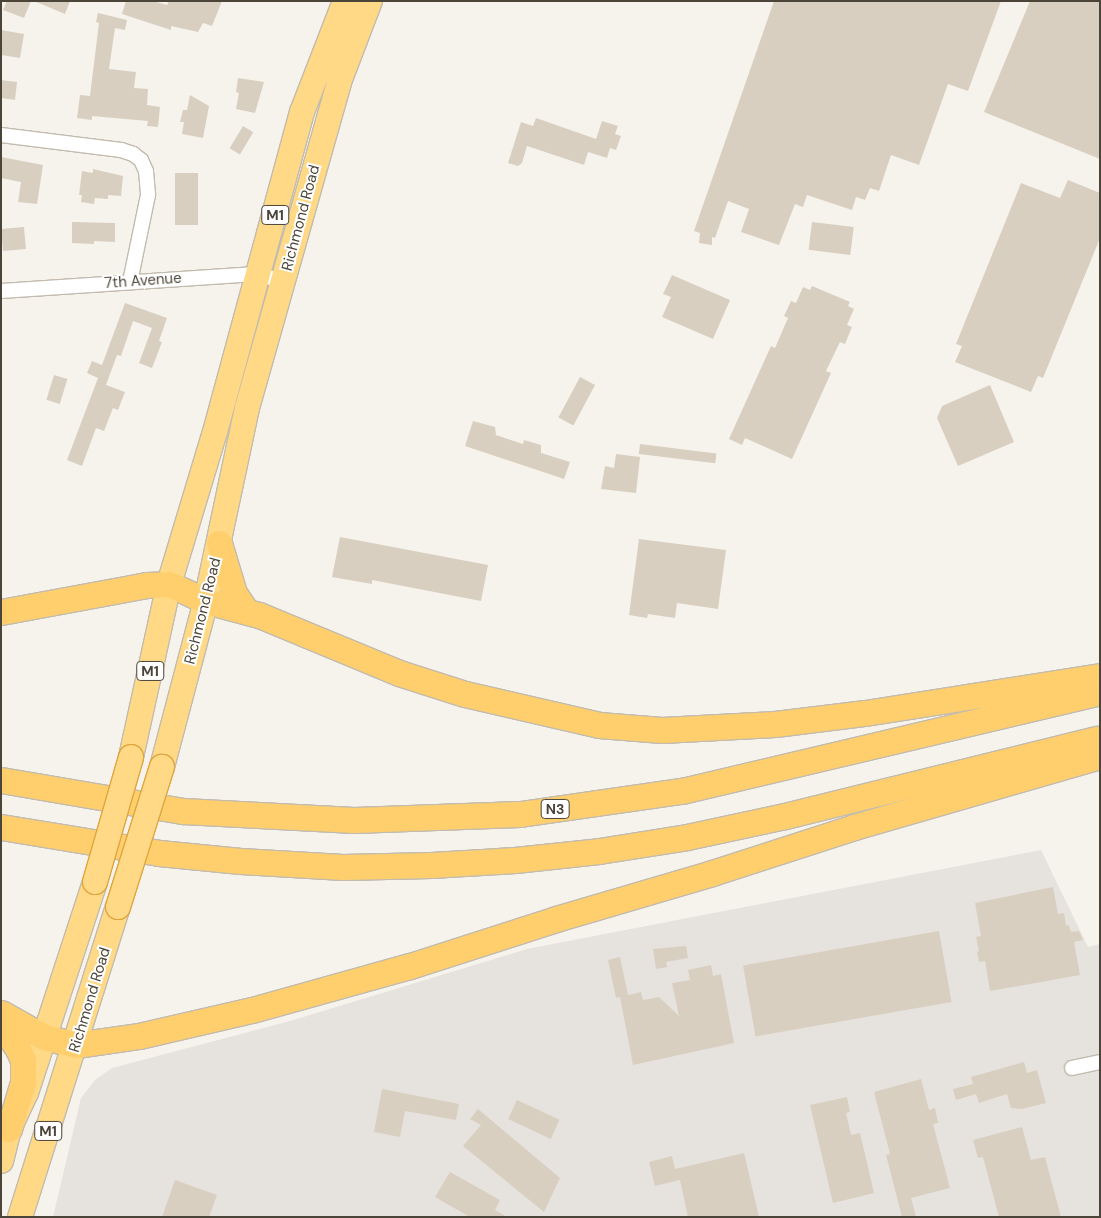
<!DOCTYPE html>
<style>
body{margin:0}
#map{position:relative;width:1101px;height:1218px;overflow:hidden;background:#f6f3ec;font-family:"DM Sans",sans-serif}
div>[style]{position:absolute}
.industrial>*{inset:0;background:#e6e2dd}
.building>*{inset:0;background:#d8cfc1;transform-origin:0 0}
.roads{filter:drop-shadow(1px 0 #c2bbae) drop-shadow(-1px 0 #c2bbae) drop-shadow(0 1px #c2bbae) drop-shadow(0 -1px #c2bbae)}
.minor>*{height:14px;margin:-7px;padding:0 7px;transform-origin:7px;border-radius:7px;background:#fff}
.trunk>*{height:24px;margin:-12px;padding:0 12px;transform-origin:12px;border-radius:12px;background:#ffd985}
.motorway>*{height:25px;margin:-12.5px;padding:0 12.5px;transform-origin:12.5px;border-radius:12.5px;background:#ffcf6e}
.bridges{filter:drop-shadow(1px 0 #e0a43c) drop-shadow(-1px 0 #e0a43c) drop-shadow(0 1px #e0a43c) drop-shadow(0 -1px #e0a43c)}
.trunk-bridge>*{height:24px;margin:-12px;padding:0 12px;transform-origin:12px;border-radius:12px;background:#ffd985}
span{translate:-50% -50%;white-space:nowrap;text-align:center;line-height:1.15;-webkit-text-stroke:4px #fff;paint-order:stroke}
.shield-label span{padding:1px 4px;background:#fff;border:1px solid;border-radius:4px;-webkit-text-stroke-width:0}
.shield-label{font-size:14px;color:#4b4439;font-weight:700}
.street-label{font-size:15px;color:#4b4439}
.frame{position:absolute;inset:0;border:2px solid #4b4439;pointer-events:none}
</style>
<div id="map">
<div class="industrial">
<i style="clip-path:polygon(1041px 850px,1088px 947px,1100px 944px,1100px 1217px,53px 1217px,81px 1098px,95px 1080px,112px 1068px,290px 1021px,527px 949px)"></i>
</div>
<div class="building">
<i style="clip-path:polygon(7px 1px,31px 1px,24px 18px,3px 10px)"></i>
<i style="clip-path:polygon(34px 1px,70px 1px,65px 14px)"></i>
<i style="clip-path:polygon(126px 1px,153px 1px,167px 5px,169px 1px,222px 1px,212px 26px,203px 23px,198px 32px,171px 26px,171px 30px,122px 14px)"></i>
<i style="clip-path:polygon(774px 1px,1001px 1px,968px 91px,948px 84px,919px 165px,891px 155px,879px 191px,870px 188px,865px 200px,856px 197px,852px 210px,807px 195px,803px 207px,795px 204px,779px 245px,741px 232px,749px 209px,728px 201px,715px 238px,712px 237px,712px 245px,699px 243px,700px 233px,694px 231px)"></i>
<i style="clip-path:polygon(1030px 1px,1100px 1px,1100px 159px,984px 112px)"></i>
<i style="clip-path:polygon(98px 13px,127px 20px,125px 30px,115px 28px,109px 69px,136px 72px,134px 88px,148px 89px,147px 105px,160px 107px,158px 127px,147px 126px,148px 121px,92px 116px,92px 120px,77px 118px,80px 95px,90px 96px,99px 23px,96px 22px)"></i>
<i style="clip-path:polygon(1px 30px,24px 34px,20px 58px,1px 55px)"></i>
<i style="clip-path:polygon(238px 78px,264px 82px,255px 113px,236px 109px,239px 93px,236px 92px)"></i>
<i style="clip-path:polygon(1px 80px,17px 82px,15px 100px,1px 98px)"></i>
<i style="clip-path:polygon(190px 95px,209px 106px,203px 138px,182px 134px,184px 122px,180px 122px,183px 110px,187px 110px)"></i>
<i style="clip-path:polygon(536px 118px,596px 139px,602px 121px,618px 126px,615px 134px,621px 136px,616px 150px,610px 148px,607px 158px,588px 152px,584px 165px,527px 146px,522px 163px,518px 166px,508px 163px,521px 122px,533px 126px)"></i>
<i style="left:243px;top:126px;width:12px;height:26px;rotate:31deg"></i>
<i style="clip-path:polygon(1px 157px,43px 165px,37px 204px,18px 202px,21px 182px,1px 178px)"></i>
<i style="clip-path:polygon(93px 169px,123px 176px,121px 196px,108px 195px,108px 199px,95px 198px,94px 204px,81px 202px,82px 195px,79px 195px,82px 171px,93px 173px)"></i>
<i style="left:175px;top:173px;width:23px;height:52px"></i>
<i style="clip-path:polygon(1068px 180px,1100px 193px,1100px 238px,1043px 378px,1038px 376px,1031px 392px,955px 362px,962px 346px,956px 344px,1021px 183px,1060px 198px)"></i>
<i style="clip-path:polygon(72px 222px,115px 223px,115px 242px,94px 241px,94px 244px,72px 243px)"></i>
<i style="left:812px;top:222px;width:42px;height:28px;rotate:7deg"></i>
<i style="left:24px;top:227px;width:22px;height:23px;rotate:85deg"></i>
<i style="clip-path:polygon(672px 275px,730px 300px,713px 339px,662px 317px,671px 297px,663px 294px)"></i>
<i style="clip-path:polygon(812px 286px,850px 302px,848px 306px,854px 309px,847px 325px,852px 327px,845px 344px,840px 342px,826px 371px,831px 373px,792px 459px,745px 438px,742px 445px,729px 439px,771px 346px,775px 348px,788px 318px,784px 316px,791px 301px,796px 303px,803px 287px,810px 290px)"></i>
<i style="clip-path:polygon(125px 303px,167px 318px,159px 341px,162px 342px,152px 368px,139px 363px,152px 328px,133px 321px,121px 356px,117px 355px,106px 385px,125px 392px,118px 410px,113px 408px,104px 431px,96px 428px,82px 466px,67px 460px,98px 378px,87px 373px,92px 361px,102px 365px)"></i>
<i style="left:54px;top:375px;width:14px;height:26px;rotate:17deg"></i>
<i style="left:580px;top:377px;width:17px;height:46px;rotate:28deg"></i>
<i style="clip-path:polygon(990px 385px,1014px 442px,958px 466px,937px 418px,942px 406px)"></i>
<i style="clip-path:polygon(473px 421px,495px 427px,496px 435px,523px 444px,524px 440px,541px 445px,541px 453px,570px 462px,564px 479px,465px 446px)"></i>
<i style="left:640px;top:444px;width:77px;height:10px;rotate:7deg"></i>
<i style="clip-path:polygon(616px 454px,640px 457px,636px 493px,601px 489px,605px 466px,614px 468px)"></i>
<i style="clip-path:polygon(340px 537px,488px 565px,481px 601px,372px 580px,372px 584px,332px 577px)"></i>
<i style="clip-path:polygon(639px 539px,726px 550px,718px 609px,677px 603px,675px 618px,648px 614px,647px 618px,629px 615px)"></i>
<i style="clip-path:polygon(1053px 887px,1058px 914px,1064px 913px,1066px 926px,1069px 925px,1071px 932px,1079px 931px,1083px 940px,1074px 942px,1080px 975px,990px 991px,985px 961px,979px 962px,977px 952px,979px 951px,976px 937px,981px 936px,975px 903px)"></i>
<i style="left:939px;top:931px;width:72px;height:199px;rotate:80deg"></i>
<i style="clip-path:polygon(686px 946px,688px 958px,666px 962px,667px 967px,656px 969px,653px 949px)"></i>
<i style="clip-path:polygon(620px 957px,628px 995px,641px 992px,643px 1000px,659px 997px,679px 1016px,672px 983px,690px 980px,688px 970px,711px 965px,713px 976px,721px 974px,734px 1043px,633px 1065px,620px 997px,616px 998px,608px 960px)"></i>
<i style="clip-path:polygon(1024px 1062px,1027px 1073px,1037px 1070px,1046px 1103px,1022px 1109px,1011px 1108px,1007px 1094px,979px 1103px,976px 1094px,956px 1100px,953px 1089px,973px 1084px,971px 1077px)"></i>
<i style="clip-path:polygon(921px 1079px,929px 1110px,935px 1108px,938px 1123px,933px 1124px,950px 1188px,911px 1198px,916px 1217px,902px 1217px,886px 1155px,890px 1154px,874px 1092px)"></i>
<i style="clip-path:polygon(382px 1089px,459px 1104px,456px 1120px,405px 1111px,400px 1137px,374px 1132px)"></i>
<i style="clip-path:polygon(847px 1097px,850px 1112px,846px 1113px,851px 1135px,860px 1133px,874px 1193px,833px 1203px,810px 1105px)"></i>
<i style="left:517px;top:1100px;width:47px;height:21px;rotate:25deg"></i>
<i style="clip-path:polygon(478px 1109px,560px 1178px,544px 1212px,463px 1146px,481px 1125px,470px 1119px)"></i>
<i style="clip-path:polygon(1022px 1127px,1031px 1160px,1045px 1157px,1061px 1217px,999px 1217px,983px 1157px,978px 1158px,973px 1140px)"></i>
<i style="clip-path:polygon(744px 1153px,759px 1217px,688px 1217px,680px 1180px,655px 1186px,649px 1162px,672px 1156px,675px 1169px)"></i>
<i style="clip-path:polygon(450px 1172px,500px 1200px,495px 1210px,507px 1217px,470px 1217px,435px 1197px)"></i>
<i style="clip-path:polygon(175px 1180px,217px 1195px,209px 1217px,162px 1217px)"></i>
</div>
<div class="roads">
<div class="minor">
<i style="left:1px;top:135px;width:121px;rotate:7.1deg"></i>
<i style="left:121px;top:150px;width:13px;rotate:18deg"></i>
<i style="left:133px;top:154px;width:10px;rotate:37deg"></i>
<i style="left:141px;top:160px;width:12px;rotate:66deg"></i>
<i style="left:146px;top:171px;width:24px;rotate:85deg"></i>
<i style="left:148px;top:195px;width:89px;rotate:101.7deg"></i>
<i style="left:1px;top:291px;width:259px;rotate:-3.8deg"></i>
<i style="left:259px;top:274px;width:26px;rotate:18deg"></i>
<i style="left:1072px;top:1068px;width:29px;rotate:-12deg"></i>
</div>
<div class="trunk">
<i style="left:131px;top:757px;width:177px;rotate:-77.6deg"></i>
<i style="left:169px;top:584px;width:159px;rotate:-73.2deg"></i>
<i style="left:215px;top:432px;width:332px;rotate:-74.8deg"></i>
<i style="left:302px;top:112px;width:119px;rotate:-68.8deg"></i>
<i style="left:162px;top:767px;width:172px;rotate:-75.2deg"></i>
<i style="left:206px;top:601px;width:197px;rotate:-78deg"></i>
<i style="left:247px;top:408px;width:339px;rotate:-74.2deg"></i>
<i style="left:339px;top:82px;width:87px;rotate:-69.1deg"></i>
<i style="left:1px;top:1161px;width:33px;rotate:-76deg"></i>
<i style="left:9px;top:1129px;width:40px;rotate:-65deg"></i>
<i style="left:26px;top:1093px;width:222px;rotate:-71.9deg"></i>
<i style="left:20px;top:1217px;width:325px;rotate:-72.5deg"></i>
</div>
<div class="motorway">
<i style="left:219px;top:543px;width:52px;rotate:73.3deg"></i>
<i style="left:234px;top:593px;width:22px;rotate:56deg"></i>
<i style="left:1px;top:612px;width:147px;rotate:-10.5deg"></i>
<i style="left:146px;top:585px;width:23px;rotate:-2deg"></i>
<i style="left:169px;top:584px;width:41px;rotate:24.7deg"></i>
<i style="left:206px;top:601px;width:55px;rotate:14.8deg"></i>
<i style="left:259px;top:615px;width:152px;rotate:22.5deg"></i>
<i style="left:399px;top:673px;width:69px;rotate:17.7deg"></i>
<i style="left:465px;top:694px;width:138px;rotate:13deg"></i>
<i style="left:599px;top:725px;width:63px;rotate:4.5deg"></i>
<i style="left:662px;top:730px;width:113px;rotate:-3deg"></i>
<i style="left:775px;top:724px;width:91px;rotate:-7deg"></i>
<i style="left:865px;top:713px;width:238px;rotate:-8.9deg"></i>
<i style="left:1px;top:780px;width:185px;rotate:9.7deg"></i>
<i style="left:183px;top:811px;width:171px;rotate:3deg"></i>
<i style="left:354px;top:820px;width:166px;rotate:-2.1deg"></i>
<i style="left:520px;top:814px;width:168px;rotate:-8.2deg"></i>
<i style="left:686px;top:790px;width:425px;rotate:-13.3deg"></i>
<i style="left:1px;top:827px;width:160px;rotate:9.3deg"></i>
<i style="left:159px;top:853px;width:82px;rotate:5.6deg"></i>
<i style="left:241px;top:861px;width:102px;rotate:3.4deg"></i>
<i style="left:343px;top:867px;width:88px;rotate:-1.3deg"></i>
<i style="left:431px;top:865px;width:84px;rotate:-3.4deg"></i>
<i style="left:515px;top:860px;width:84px;rotate:-6.1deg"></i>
<i style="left:599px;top:851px;width:89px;rotate:-9deg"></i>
<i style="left:687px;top:837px;width:100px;rotate:-12.1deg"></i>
<i style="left:785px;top:816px;width:321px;rotate:-13.9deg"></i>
<i style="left:1px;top:1013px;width:49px;rotate:29.2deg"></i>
<i style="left:44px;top:1037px;width:33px;rotate:14deg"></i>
<i style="left:76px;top:1045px;width:64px;rotate:-8.1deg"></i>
<i style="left:139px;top:1036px;width:116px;rotate:-13deg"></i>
<i style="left:252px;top:1010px;width:164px;rotate:-15.6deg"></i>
<i style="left:410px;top:966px;width:153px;rotate:-17.8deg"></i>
<i style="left:556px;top:919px;width:163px;rotate:-16.4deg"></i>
<i style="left:712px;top:873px;width:149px;rotate:-17.9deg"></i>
<i style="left:854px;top:827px;width:256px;rotate:-16.1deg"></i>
<i style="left:1px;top:1023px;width:31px;rotate:57deg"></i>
<i style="left:18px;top:1049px;width:12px;rotate:66deg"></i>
<i style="left:23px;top:1060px;width:22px;rotate:90deg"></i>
<i style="left:23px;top:1082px;width:49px;rotate:106.6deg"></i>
</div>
</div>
<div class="bridges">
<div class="trunk-bridge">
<i style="left:95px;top:882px;width:130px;rotate:-73.9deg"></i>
<i style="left:118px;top:907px;width:147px;rotate:-72.6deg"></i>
</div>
</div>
<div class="shield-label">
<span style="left:275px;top:215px">M1</span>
<span style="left:150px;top:671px">M1</span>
<span style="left:555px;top:809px">N3</span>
<span style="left:48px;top:1131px">M1</span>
</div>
<div class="street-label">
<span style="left:301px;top:218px;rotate:-75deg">Richmond Road</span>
<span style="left:143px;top:281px;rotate:-4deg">7th Avenue</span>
<span style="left:203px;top:611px;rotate:-76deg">Richmond Road</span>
<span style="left:90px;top:1000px;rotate:-73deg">Richmond Road</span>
</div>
<div class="frame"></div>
</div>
